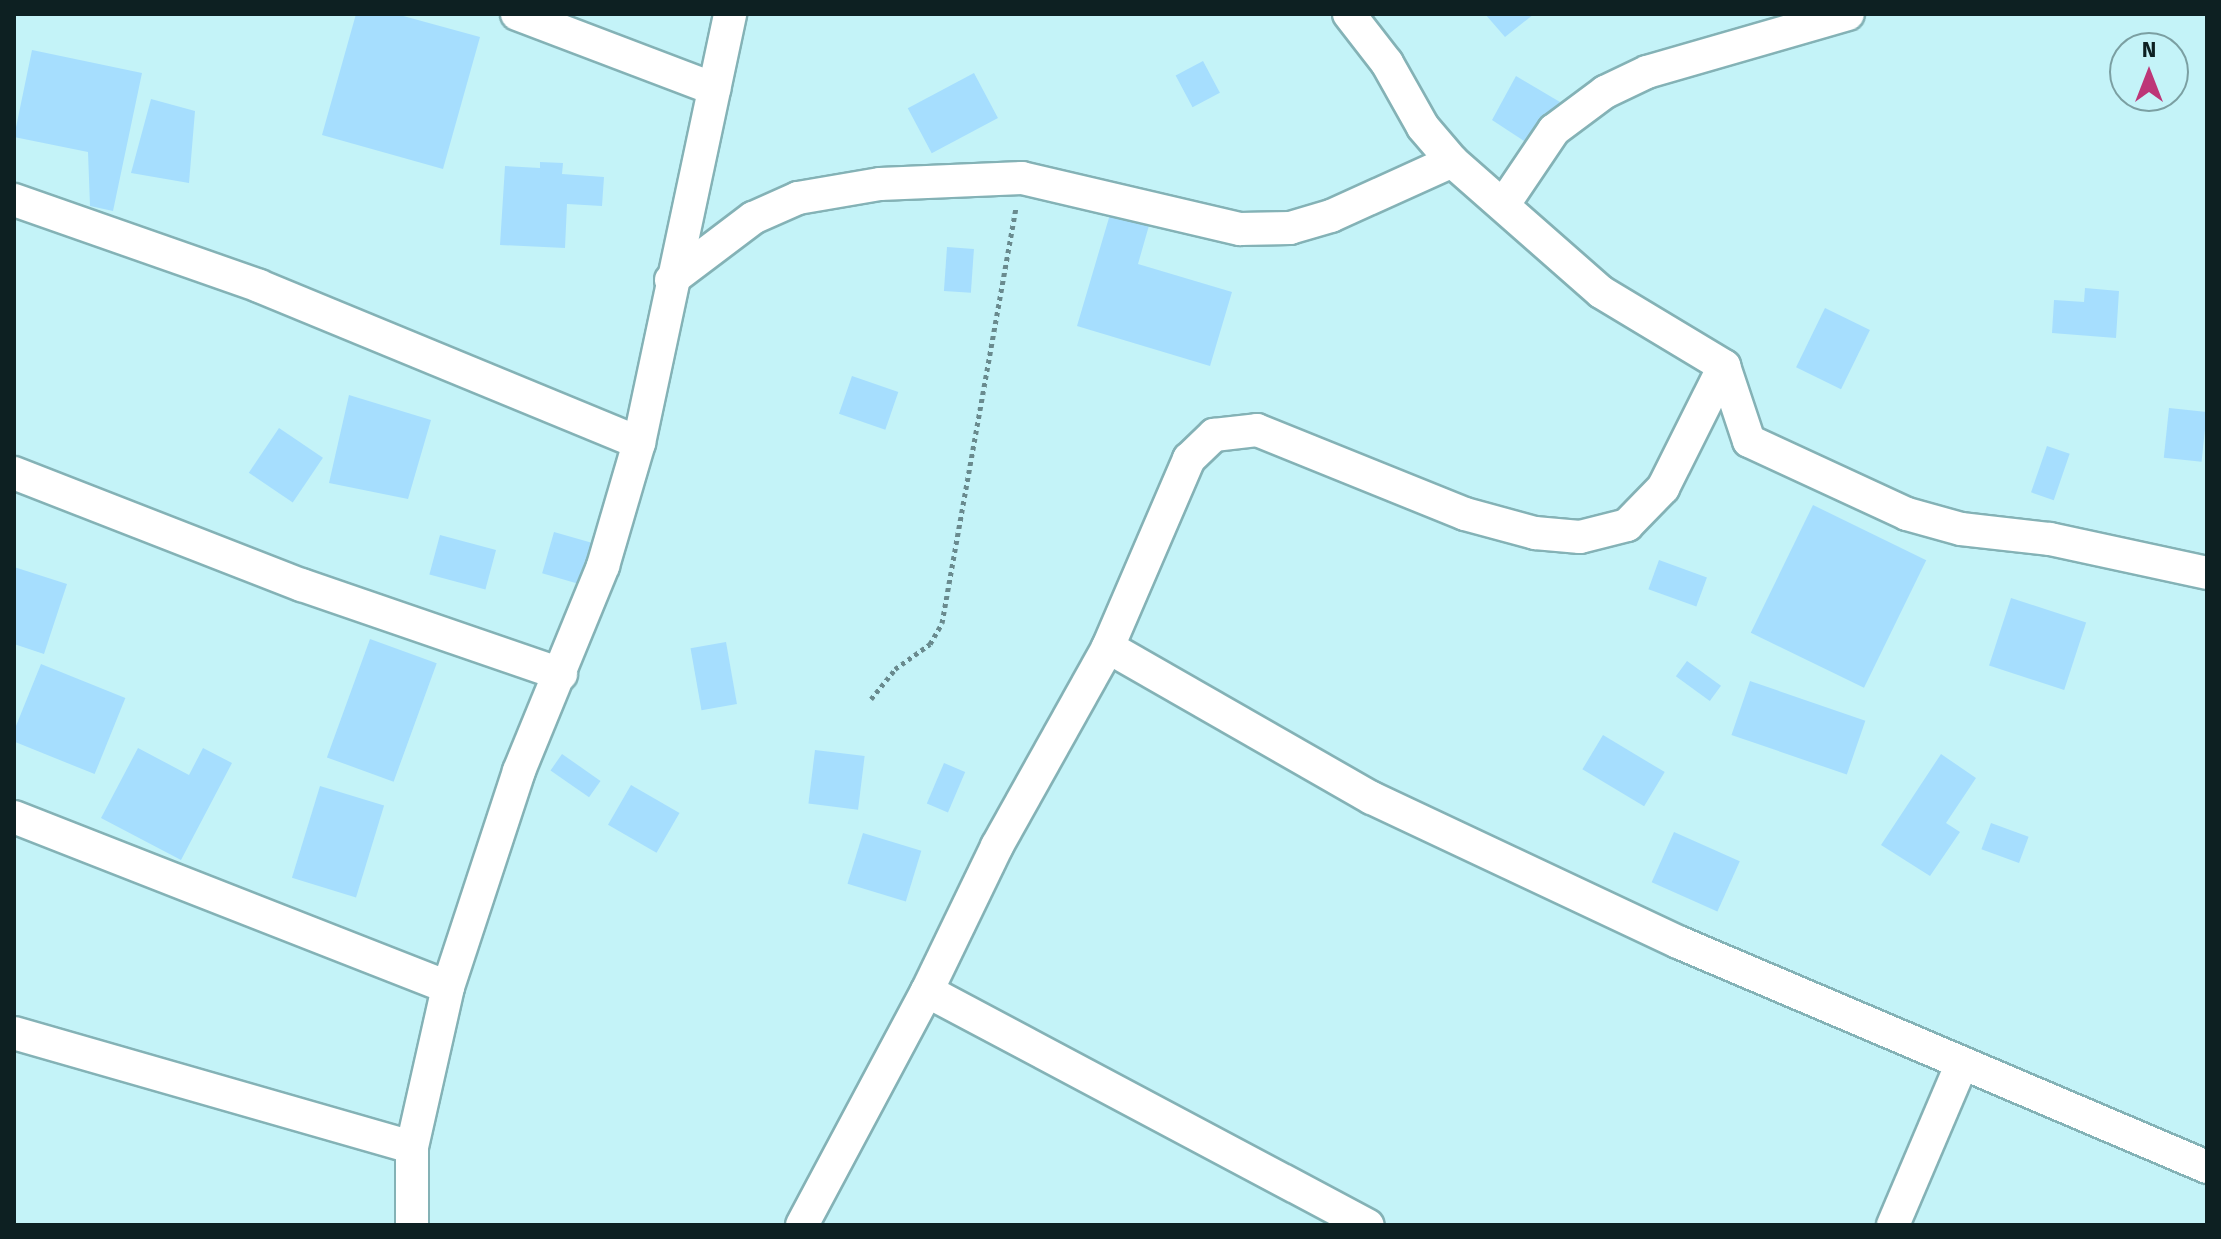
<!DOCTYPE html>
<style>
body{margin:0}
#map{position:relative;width:2221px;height:1239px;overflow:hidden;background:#c4f3f8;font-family:"Fira Sans",sans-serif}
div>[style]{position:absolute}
.building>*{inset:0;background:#a6defe;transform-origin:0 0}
.path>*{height:5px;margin-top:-2.5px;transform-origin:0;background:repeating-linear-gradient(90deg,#698a8e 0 4px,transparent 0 8px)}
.roads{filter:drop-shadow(2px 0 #84b2b6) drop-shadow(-2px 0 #84b2b6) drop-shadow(0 2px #84b2b6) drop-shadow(0 -2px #84b2b6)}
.minor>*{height:32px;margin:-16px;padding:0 16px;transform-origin:16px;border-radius:16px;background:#fff}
span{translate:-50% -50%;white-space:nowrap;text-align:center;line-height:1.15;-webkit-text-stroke:6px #c4f3f8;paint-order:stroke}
.frame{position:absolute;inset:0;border:16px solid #0d2022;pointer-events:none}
.north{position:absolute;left:2109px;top:32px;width:80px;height:80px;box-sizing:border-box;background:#c4f3f8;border:2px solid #7b9fa2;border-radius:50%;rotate:0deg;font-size:22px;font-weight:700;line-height:32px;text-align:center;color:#0d2022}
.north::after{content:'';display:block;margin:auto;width:28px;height:36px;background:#bd3677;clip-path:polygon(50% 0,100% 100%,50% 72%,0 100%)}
</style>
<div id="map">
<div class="building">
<i style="clip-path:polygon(356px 14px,396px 14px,480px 37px,443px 169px,322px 135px)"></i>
<i style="clip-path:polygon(1485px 14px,1534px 14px,1505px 37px)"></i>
<i style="clip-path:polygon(32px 50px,142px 73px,113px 211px,90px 206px,88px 152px,14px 137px)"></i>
<i style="left:1203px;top:61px;width:36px;height:31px;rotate:62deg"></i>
<i style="left:974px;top:73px;width:51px;height:75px;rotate:62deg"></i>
<i style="clip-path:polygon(1516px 76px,1560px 102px,1530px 145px,1492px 120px)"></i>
<i style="clip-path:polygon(151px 99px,195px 111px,189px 183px,131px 173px)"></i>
<i style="clip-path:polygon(540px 162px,563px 163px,562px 174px,604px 177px,602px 206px,567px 204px,565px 248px,500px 245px,505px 166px,540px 168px)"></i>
<i style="clip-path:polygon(1111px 211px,1150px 222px,1138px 264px,1232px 292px,1210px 366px,1077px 326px)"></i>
<i style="left:947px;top:247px;width:27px;height:44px;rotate:4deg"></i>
<i style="clip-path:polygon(2085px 288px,2119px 291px,2116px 338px,2052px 333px,2054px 300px,2084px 302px)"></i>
<i style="left:1825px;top:308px;width:50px;height:66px;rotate:26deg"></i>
<i style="left:852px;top:376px;width:49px;height:40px;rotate:19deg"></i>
<i style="clip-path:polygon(349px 395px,431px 420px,408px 499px,329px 483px)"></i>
<i style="left:2169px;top:408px;width:38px;height:50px;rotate:6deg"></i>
<i style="left:279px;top:428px;width:53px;height:54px;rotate:34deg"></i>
<i style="left:2047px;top:446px;width:24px;height:49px;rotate:19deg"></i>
<i style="left:1813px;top:505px;width:126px;height:142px;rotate:26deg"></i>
<i style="left:554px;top:532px;width:41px;height:43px;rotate:16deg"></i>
<i style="left:440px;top:535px;width:58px;height:41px;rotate:15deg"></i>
<i style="left:1659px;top:560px;width:51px;height:31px;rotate:20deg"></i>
<i style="clip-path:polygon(14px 567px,67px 584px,44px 654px,14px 644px)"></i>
<i style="left:2011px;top:598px;width:79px;height:71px;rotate:18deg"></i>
<i style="left:370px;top:639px;width:71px;height:126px;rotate:20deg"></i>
<i style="left:726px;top:642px;width:63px;height:36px;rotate:80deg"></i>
<i style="left:1687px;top:661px;width:42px;height:19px;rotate:36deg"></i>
<i style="left:41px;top:664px;width:91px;height:82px;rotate:22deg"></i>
<i style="left:1750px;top:681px;width:122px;height:57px;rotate:19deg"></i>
<i style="left:1603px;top:735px;width:72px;height:40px;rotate:31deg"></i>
<i style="clip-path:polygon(138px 748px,189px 775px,203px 748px,232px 763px,181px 860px,101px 818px)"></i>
<i style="left:815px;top:750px;width:50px;height:54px;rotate:7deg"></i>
<i style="left:562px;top:754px;width:47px;height:20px;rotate:35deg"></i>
<i style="clip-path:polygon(1941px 754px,1976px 778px,1946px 823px,1960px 832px,1930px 876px,1881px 845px)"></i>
<i style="left:944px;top:763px;width:23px;height:44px;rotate:23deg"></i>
<i style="left:631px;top:785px;width:56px;height:46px;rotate:30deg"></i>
<i style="left:320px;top:786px;width:67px;height:96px;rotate:17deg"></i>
<i style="left:1991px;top:823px;width:40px;height:28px;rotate:20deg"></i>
<i style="left:1674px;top:832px;width:72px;height:55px;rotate:24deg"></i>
<i style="left:863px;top:833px;width:61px;height:53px;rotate:17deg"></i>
</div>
<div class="path">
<i style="left:871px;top:699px;width:38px;rotate:-51deg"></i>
<i style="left:895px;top:669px;width:43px;rotate:-35.5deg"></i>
<i style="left:930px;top:644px;width:24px;rotate:-60deg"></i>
<i style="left:942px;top:623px;width:421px;rotate:-79.9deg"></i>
</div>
<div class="roads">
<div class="minor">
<i style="left:517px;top:14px;width:211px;rotate:20.8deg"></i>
<i style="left:1349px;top:14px;width:62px;rotate:52.2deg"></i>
<i style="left:1387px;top:63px;width:73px;rotate:60.6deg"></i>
<i style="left:1423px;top:127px;width:45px;rotate:49.5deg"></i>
<i style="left:1452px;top:161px;width:198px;rotate:41.3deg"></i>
<i style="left:1601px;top:292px;width:144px;rotate:31deg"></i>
<i style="left:1724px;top:366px;width:79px;rotate:71.6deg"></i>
<i style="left:1749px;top:441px;width:174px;rotate:24.8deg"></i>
<i style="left:1907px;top:514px;width:56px;rotate:15.5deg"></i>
<i style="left:1961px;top:529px;width:90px;rotate:6.4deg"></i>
<i style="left:2050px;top:539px;width:161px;rotate:12.2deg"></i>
<i style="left:14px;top:200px;width:260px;rotate:19.3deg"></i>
<i style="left:259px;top:286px;width:411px;rotate:22.4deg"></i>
<i style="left:1504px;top:204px;width:89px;rotate:-56deg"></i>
<i style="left:1554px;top:130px;width:64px;rotate:-36.7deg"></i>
<i style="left:1605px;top:92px;width:47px;rotate:-25.5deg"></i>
<i style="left:1647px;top:72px;width:209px;rotate:-16.1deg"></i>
<i style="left:671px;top:280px;width:103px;rotate:-37.1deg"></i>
<i style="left:753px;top:218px;width:49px;rotate:-24deg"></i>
<i style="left:798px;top:198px;width:83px;rotate:-9.7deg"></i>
<i style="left:880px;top:184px;width:142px;rotate:-2.4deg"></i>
<i style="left:1022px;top:178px;width:224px;rotate:13.2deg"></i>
<i style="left:1240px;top:229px;width:50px;rotate:-1.1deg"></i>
<i style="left:1290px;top:228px;width:43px;rotate:-16.3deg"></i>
<i style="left:1331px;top:216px;width:133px;rotate:-24.4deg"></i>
<i style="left:14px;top:473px;width:309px;rotate:21.3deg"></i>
<i style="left:302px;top:585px;width:274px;rotate:19deg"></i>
<i style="left:1108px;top:647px;width:304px;rotate:29.8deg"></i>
<i style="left:1372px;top:798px;width:338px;rotate:25.2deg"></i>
<i style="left:1678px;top:942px;width:575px;rotate:23.04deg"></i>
<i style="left:14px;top:817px;width:466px;rotate:21.4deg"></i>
<i style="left:927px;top:991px;width:499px;rotate:28deg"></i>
<i style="left:14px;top:1033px;width:414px;rotate:16deg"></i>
<i style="left:412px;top:1225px;width:78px;rotate:-90deg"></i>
<i style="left:412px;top:1147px;width:164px;rotate:-77.3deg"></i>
<i style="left:448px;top:987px;width:227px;rotate:-71.8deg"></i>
<i style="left:519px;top:771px;width:222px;rotate:-67.7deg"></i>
<i style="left:603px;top:566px;width:128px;rotate:-73.7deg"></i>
<i style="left:639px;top:443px;width:439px;rotate:-78deg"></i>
<i style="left:802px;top:1225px;width:265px;rotate:-61.9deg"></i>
<i style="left:927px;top:991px;width:161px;rotate:-64.2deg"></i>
<i style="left:997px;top:846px;width:228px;rotate:-60.8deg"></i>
<i style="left:1108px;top:647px;width:205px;rotate:-66.7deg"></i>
<i style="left:1189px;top:459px;width:35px;rotate:-44deg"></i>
<i style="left:1214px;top:435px;width:43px;rotate:-6.6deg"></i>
<i style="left:1257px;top:430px;width:224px;rotate:22deg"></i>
<i style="left:1465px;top:514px;width:73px;rotate:15.2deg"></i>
<i style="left:1535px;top:533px;width:45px;rotate:5.1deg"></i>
<i style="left:1580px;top:537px;width:49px;rotate:-14.3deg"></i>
<i style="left:1627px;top:525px;width:52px;rotate:-45.8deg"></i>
<i style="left:1663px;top:488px;width:136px;rotate:-63.4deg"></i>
<i style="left:1893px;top:1225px;width:176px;rotate:-66.9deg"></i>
</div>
</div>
<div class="frame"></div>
<div class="north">N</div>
</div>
